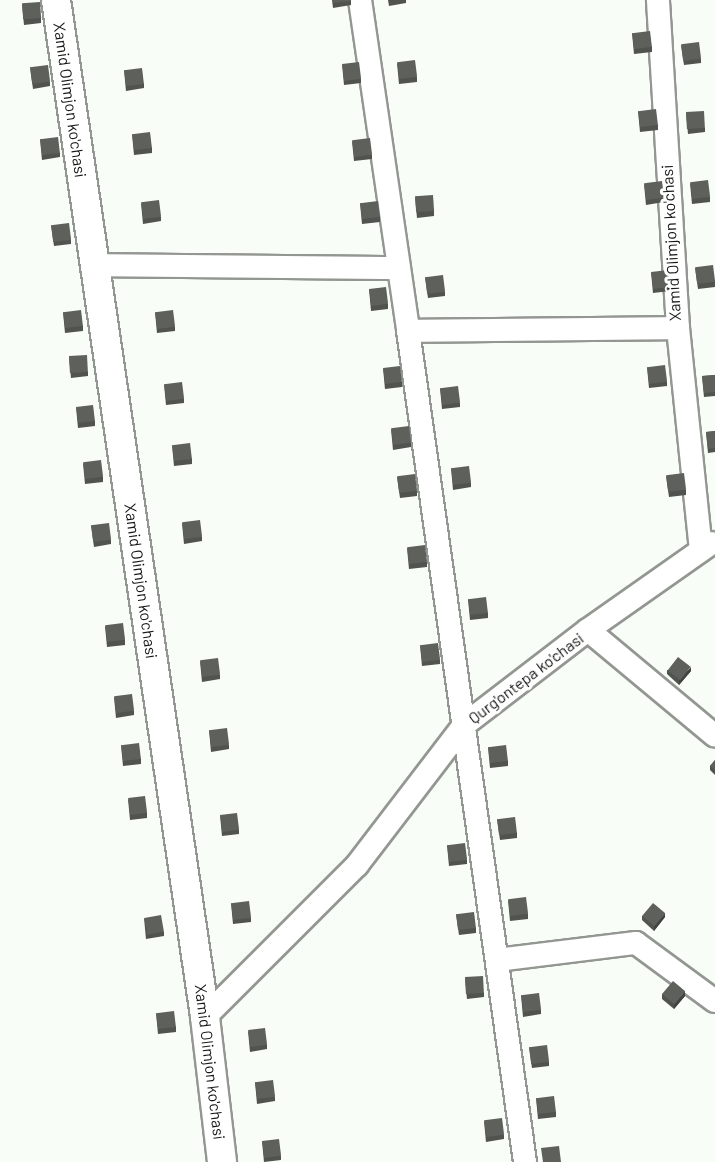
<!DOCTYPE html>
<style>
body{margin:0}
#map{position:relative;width:715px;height:1162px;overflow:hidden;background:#f9fdf7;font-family:Barlow,sans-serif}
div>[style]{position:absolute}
.roads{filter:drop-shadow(2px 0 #939791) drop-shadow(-2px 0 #939791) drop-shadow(0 2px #939791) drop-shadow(0 -2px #939791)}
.minor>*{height:22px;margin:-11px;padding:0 11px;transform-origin:11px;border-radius:11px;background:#fff}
.major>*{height:28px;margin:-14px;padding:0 14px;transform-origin:14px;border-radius:14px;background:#fff}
.wall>*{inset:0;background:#50534e}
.shaded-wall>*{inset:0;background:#414340}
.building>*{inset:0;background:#5d605b;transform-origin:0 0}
span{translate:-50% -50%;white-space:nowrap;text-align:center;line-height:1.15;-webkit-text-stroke:6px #fff;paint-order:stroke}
.street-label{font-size:16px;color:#151614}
</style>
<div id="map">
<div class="roads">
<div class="minor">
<i style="left:360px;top:0;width:334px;rotate:81.7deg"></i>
<i style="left:94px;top:265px;width:305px;rotate:0.6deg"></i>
<i style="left:678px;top:328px;width:223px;rotate:84.1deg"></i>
<i style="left:588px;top:630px;width:151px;rotate:-35.1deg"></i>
<i style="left:497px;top:960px;width:140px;rotate:-7deg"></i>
<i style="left:636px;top:943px;width:98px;rotate:36.3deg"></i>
<i style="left:205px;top:1017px;width:215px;rotate:-45deg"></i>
<i style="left:357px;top:865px;width:176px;rotate:-52.6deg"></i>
<i style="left:464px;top:725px;width:156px;rotate:-37.5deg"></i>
<i style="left:588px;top:630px;width:165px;rotate:39.8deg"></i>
<i style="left:525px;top:1162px;width:839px;rotate:-98.01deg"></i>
<i style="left:408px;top:331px;width:270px;rotate:-0.6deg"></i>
<i style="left:678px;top:328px;width:329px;rotate:-93.5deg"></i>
</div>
<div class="major">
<i style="left:56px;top:0;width:1028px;rotate:81.66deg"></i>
<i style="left:205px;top:1017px;width:146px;rotate:83.3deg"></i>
</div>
</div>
<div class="wall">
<i style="clip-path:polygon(332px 0,351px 0,351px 5px,333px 8px)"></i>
<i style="clip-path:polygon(388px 0,406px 0,406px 3px,389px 6px)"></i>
<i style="clip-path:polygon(22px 4px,41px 18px,41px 23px,24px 25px)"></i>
<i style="clip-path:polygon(632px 33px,652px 47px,652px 52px,634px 54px)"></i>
<i style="clip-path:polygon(681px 45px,701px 59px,701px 63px,684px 65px)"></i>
<i style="clip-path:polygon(397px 63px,417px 77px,417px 82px,399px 84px)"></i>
<i style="clip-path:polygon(342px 64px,361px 79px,361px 83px,344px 85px)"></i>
<i style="clip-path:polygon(30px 67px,50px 82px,50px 86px,33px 89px)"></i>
<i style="clip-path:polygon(124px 70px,144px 84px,144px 88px,126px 91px)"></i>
<i style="clip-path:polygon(638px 111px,658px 125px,658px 130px,640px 132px)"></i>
<i style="clip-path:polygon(686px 113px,705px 128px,705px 132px,688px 134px)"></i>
<i style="clip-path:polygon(132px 134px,152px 148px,152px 153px,134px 155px)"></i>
<i style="clip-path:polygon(40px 139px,60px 153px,60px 157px,42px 160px)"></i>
<i style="clip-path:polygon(352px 141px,372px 155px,372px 159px,354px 161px)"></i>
<i style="clip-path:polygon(690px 183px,710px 197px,710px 202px,692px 204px)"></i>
<i style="clip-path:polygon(644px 184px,664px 198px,664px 202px,646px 205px)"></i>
<i style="clip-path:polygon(415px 197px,434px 211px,434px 216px,417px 218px)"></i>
<i style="clip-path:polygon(141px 203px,161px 217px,161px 221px,143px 224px)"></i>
<i style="clip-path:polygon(360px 203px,380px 217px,380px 222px,362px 224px)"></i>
<i style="clip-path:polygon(51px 225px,71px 240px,71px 244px,54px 246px)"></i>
<i style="clip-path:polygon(695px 268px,715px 280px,715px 287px,698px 289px)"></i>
<i style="clip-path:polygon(651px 272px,670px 287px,670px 291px,653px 293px)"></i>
<i style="clip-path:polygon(425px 277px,445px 292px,445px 296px,428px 298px)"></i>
<i style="clip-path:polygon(369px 289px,388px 304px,388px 309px,371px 311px)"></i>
<i style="clip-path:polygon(63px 312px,83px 326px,83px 331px,65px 333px)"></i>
<i style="clip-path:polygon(155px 312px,175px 327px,175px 331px,157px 333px)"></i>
<i style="clip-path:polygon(69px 357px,88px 372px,88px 376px,71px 378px)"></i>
<i style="clip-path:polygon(647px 367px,667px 382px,667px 386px,649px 388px)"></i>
<i style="clip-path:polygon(383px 368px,402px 382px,402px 387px,385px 389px)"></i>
<i style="clip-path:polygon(715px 375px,715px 396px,704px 397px,702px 376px)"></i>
<i style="clip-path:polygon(164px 384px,184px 399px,184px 403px,166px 405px)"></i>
<i style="clip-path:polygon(440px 388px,460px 403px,460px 407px,442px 409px)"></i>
<i style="clip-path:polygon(76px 407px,95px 421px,95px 426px,78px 428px)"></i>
<i style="clip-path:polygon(391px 429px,411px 443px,411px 447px,393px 450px)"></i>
<i style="clip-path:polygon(715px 431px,715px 452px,708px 453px,706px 432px)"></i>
<i style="clip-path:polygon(172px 445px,192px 459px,192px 464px,174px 466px)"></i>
<i style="clip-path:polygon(83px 463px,103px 477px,103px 482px,85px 484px)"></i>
<i style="clip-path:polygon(451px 468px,471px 483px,471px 487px,453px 490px)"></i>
<i style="clip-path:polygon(666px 476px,686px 490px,686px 495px,669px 497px)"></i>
<i style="clip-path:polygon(397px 477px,417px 491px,417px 496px,400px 498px)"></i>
<i style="clip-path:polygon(182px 523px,202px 537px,202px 541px,184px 544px)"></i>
<i style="clip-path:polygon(91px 525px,111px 540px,111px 544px,94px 547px)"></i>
<i style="clip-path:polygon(407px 548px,427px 562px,427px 567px,409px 569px)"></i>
<i style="clip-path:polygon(468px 599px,488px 613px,488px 618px,470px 620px)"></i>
<i style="clip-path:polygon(105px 626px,125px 640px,125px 645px,107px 647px)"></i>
<i style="clip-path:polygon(420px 645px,440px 660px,440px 664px,422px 666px)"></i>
<i style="clip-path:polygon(200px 661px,220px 675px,220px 679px,202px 682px)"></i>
<i style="clip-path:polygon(667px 670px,691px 671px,679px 685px,667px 674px)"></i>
<i style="clip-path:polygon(114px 697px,134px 711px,134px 715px,116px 718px)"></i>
<i style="clip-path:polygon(209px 730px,229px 745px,229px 749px,211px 752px)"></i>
<i style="clip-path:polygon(121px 745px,141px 759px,141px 764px,123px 766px)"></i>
<i style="clip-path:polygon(488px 747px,508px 761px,508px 766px,490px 768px)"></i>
<i style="clip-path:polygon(715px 760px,715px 775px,710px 770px,710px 766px)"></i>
<i style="clip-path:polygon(128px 799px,147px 813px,147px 818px,130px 820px)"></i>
<i style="clip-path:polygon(220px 815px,239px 830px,239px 834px,222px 836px)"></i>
<i style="clip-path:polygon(497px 819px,517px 833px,517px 838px,500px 840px)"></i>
<i style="clip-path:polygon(447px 845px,467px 860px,467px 864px,449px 866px)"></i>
<i style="clip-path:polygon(508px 900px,528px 914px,528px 919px,510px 921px)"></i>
<i style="clip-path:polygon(231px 903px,251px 918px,251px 922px,233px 924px)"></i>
<i style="clip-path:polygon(456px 914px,476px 928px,476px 933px,459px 935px)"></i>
<i style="clip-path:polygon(642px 916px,665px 917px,654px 931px,642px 920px)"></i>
<i style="clip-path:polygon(144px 918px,164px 932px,164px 936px,146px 939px)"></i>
<i style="clip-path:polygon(465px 978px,484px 993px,484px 997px,467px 999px)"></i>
<i style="clip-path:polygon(662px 994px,685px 996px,674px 1009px,662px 999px)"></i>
<i style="clip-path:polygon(521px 995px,541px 1010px,541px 1014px,523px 1017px)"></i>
<i style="clip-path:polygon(156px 1013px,176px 1027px,176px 1032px,158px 1034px)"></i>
<i style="clip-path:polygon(248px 1031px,267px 1045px,267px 1049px,250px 1052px)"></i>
<i style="clip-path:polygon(529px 1047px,549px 1062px,549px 1066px,532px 1068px)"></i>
<i style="clip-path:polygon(255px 1082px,275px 1097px,275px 1101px,257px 1104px)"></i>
<i style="clip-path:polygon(536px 1098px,556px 1112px,556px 1117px,538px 1119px)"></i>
<i style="clip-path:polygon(484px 1121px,504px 1135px,504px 1139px,486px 1142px)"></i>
<i style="clip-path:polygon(262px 1141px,281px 1156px,281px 1160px,264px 1162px)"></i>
</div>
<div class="shaded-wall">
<i style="clip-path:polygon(691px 667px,691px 671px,679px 685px,679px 680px)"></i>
<i style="clip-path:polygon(665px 913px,665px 917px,654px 931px,654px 926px)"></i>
<i style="clip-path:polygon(685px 991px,685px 996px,674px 1009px,674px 1005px)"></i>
</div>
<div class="building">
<i style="clip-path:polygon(333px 0,351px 0,351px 1px,333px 3px)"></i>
<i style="left:40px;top:2px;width:16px;height:18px;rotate:86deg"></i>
<i style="left:650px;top:31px;width:16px;height:18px;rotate:83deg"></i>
<i style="left:699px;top:42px;width:17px;height:18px;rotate:83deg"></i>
<i style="left:415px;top:60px;width:17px;height:18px;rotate:83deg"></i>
<i style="left:359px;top:62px;width:17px;height:17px;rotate:83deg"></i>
<i style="left:48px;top:65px;width:17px;height:18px;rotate:83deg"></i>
<i style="left:142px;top:68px;width:16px;height:18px;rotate:83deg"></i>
<i style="left:656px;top:109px;width:16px;height:18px;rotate:83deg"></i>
<i style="left:704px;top:111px;width:17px;height:18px;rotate:87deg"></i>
<i style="left:150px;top:132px;width:16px;height:18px;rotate:83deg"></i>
<i style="left:58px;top:137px;width:16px;height:18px;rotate:83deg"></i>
<i style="left:370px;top:138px;width:17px;height:18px;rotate:83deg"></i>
<i style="left:708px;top:180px;width:17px;height:18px;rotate:83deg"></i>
<i style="left:662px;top:181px;width:17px;height:18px;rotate:83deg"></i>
<i style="left:433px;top:195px;width:16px;height:18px;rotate:86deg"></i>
<i style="left:159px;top:200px;width:17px;height:18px;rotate:83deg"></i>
<i style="left:378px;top:201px;width:16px;height:18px;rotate:83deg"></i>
<i style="left:69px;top:223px;width:17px;height:18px;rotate:83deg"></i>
<i style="left:713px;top:265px;width:17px;height:18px;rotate:83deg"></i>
<i style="left:668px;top:270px;width:17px;height:17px;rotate:83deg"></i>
<i style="left:443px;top:275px;width:17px;height:18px;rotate:83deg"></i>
<i style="left:386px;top:287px;width:17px;height:17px;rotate:83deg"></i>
<i style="left:81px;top:310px;width:16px;height:18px;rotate:83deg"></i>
<i style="left:173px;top:310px;width:17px;height:18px;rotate:83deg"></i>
<i style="left:87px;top:355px;width:17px;height:18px;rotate:87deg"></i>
<i style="left:665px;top:365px;width:17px;height:18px;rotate:83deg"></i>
<i style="left:400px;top:366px;width:16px;height:17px;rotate:83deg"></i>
<i style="clip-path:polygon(715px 375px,715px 392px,704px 393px,702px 376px)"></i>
<i style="left:182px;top:382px;width:17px;height:18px;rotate:83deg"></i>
<i style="left:458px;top:386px;width:17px;height:18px;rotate:83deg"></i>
<i style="left:93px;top:405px;width:16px;height:17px;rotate:83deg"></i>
<i style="left:409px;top:426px;width:17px;height:18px;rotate:83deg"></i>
<i style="clip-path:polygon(715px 431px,715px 448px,708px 449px,706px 432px)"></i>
<i style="left:190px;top:443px;width:16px;height:18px;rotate:83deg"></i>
<i style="left:101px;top:460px;width:17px;height:18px;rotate:83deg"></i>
<i style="left:469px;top:466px;width:17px;height:18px;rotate:83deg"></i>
<i style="left:684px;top:473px;width:17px;height:18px;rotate:83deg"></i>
<i style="left:415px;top:474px;width:17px;height:18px;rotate:83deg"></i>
<i style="left:200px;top:520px;width:17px;height:18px;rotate:83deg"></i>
<i style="left:109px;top:523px;width:17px;height:18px;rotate:83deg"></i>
<i style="left:425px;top:545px;width:17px;height:18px;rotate:83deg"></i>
<i style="left:486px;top:597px;width:16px;height:18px;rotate:83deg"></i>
<i style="left:123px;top:623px;width:17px;height:18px;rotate:83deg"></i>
<i style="left:438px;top:643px;width:17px;height:18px;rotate:83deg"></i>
<i style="left:678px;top:657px;width:16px;height:17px;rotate:38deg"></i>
<i style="left:218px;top:658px;width:17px;height:18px;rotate:83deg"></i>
<i style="left:132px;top:694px;width:17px;height:18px;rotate:83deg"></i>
<i style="left:227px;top:728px;width:17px;height:18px;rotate:83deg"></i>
<i style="left:139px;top:743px;width:16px;height:18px;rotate:83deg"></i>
<i style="left:506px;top:745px;width:16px;height:18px;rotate:83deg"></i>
<i style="clip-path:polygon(715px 760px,715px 770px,710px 766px)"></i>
<i style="left:145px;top:796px;width:17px;height:17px;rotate:83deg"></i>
<i style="left:237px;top:813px;width:17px;height:17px;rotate:83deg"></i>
<i style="left:515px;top:817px;width:16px;height:18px;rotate:83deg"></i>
<i style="left:465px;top:843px;width:17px;height:18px;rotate:83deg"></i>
<i style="left:526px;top:897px;width:17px;height:18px;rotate:83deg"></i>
<i style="left:249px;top:901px;width:17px;height:18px;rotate:83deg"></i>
<i style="left:653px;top:903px;width:16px;height:17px;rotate:40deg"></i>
<i style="left:474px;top:912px;width:16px;height:18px;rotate:83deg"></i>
<i style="left:161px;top:915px;width:17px;height:17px;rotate:80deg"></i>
<i style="left:483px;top:976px;width:17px;height:18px;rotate:87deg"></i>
<i style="left:673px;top:981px;width:16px;height:17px;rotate:40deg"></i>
<i style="left:539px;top:993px;width:17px;height:18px;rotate:83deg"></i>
<i style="left:174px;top:1011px;width:16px;height:18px;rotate:83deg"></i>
<i style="left:265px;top:1028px;width:17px;height:17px;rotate:83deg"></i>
<i style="left:547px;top:1045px;width:17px;height:18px;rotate:83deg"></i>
<i style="left:273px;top:1080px;width:17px;height:18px;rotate:83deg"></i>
<i style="left:554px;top:1096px;width:16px;height:18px;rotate:83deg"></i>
<i style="left:502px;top:1118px;width:17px;height:18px;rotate:83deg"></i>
<i style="left:279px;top:1139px;width:17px;height:17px;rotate:83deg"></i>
<i style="clip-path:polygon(559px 1146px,561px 1162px,543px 1162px,541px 1148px)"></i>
</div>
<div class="street-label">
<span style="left:70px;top:100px;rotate:82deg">Xamid Olimjon ko'chasi</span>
<span style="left:671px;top:243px;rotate:-93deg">Xamid Olimjon ko'chasi</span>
<span style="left:141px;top:581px;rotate:82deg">Xamid Olimjon ko'chasi</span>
<span style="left:526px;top:678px;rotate:-37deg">Qurg'ontepa ko'chasi</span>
<span style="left:210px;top:1062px;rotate:83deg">Xamid Olimjon ko'chasi</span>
</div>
</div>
